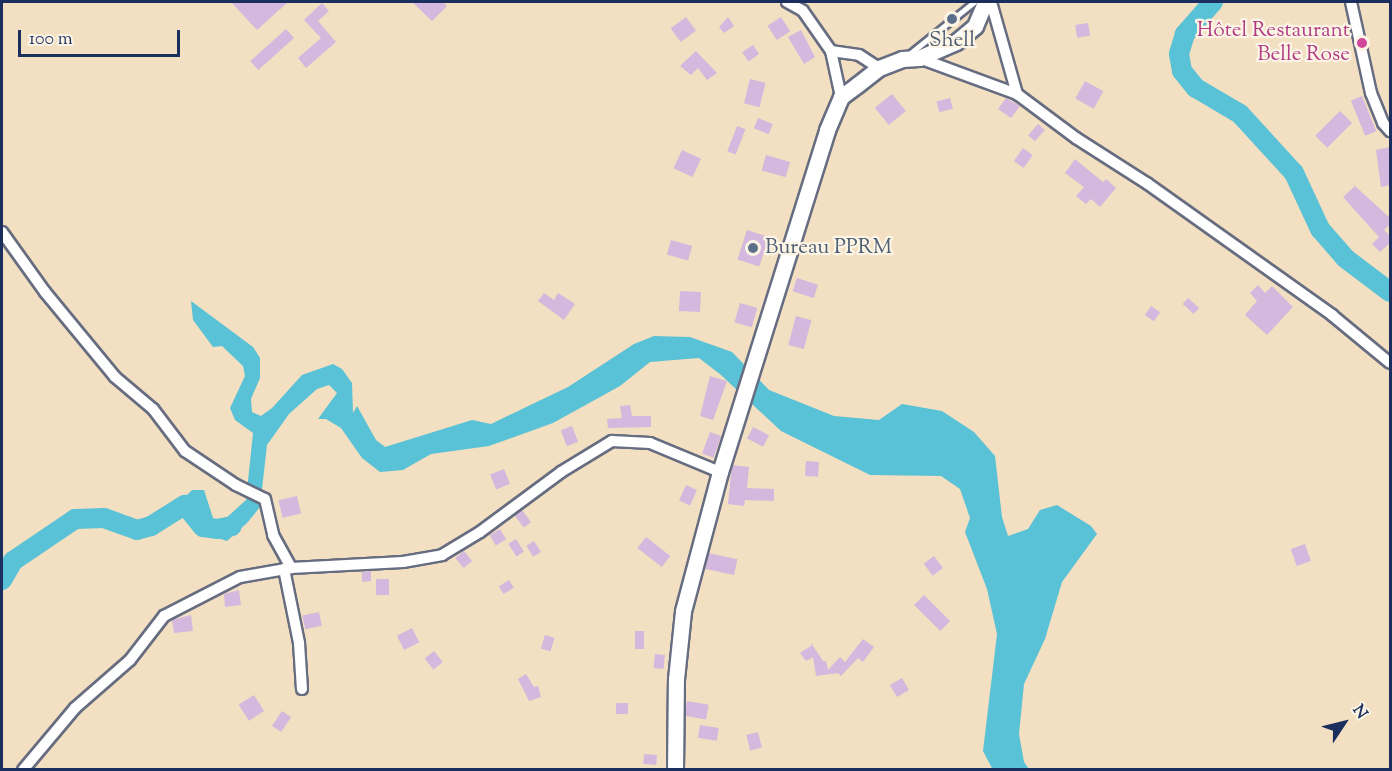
<!DOCTYPE html>
<meta charset="utf-8">
<style>
body{margin:0}
#map{position:relative;width:1392px;height:771px;overflow:hidden;background:#f3dfc1;font-family:"Sorts Mill Goudy",serif}
div>[style]{position:absolute}
.water>*{inset:0;background:#59c2d6}
.river>*{height:20px;margin:-10px;padding:0 10px;transform-origin:10px;border-radius:10px;background:#59c2d6}
.building>*{inset:0;background:#d4b8de;transform-origin:0 0}
.roads{filter:drop-shadow(2px 0 #676d81) drop-shadow(-2px 0 #676d81) drop-shadow(0 2px #676d81) drop-shadow(0 -2px #676d81)}
.service>*{height:5px;margin:-2.5px;padding:0 2.5px;transform-origin:2.5px;border-radius:2.5px;background:#fff}
.minor>*{height:10px;margin:-5px;padding:0 5px;transform-origin:5px;border-radius:5px;background:#fff}
.secondary>*{height:15px;margin:-7.5px;padding:0 7.5px;transform-origin:7.5px;border-radius:7.5px;background:#fff}
.dots>*{width:16px;height:16px;translate:-50% -50%;box-sizing:border-box;border:3px solid #fcf5e5;border-radius:50%}
span{translate:-50% -50%;white-space:nowrap;text-align:center;line-height:1.15;-webkit-text-stroke:4.5px #fcf5e5;paint-order:stroke}
.hotel-label{font-size:21px;color:#b23c85}
.right{translate:-100% -50%;text-align:right}
.service-label{font-size:21px;color:#4e5e75}
.left{translate:0 -50%;text-align:left}
.frame{position:absolute;inset:0;border:3px solid #1b2f5e;pointer-events:none}
.north{position:absolute;left:1314px;top:693px;width:60px;height:60px;-webkit-text-stroke:4px #fcf5e5;paint-order:stroke;rotate:55deg;font-size:16px;font-weight:700;line-height:24px;text-align:center;color:#1b2f5e}
.north::after{content:'';display:block;margin:auto;width:21px;height:27px;background:#1b2f5e;clip-path:polygon(50% 0,100% 100%,50% 72%,0 100%)}
.scale{position:absolute;left:18px;top:30px;width:162px;height:27px;box-sizing:border-box;border:3px solid #1b2f5e;border-top:0;padding-left:8px;font-size:18px;line-height:21px;white-space:nowrap;color:#1b2f5e;-webkit-text-stroke:4px #fcf5e5;paint-order:stroke}
</style>
<div id="map">
<div class="water">
<i style="clip-path:polygon(191px 301px,253px 347px,260px 358px,260px 378px,251px 399px,252px 412px,261px 416px,272px 408px,302px 375px,333px 364px,342px 369px,352px 383px,353px 413px,357px 406px,376px 440px,385px 447px,472px 420px,491px 424px,568px 387px,634px 344px,654px 336px,690px 337px,732px 352px,769px 390px,834px 416px,879px 420px,902px 404px,942px 411px,974px 432px,995px 456px,1002px 517px,1008px 536px,1028px 529px,1040px 510px,1057px 505px,1091px 526px,1097px 534px,1062px 582px,1045px 639px,1024px 684px,1019px 734px,1024px 762px,1029px 769px,993px 770px,983px 751px,997px 634px,987px 589px,965px 532px,970px 518px,960px 489px,941px 476px,870px 475px,781px 431px,721px 375px,699px 358px,650px 362px,620px 386px,553px 423px,489px 446px,431px 454px,403px 470px,380px 472px,362px 458px,341px 428px,326px 419px,318px 419px,337px 393px,329px 385px,317px 389px,289px 414px,267px 445px,260px 507px,247px 523px,227px 541px,212px 536px,198px 514px,186px 514px,179px 519px,179px 503px,192px 490px,204px 490px,214px 521px,224px 520px,246px 500px,253px 433px,235px 420px,230px 408px,245px 376px,243px 366px,222px 346px,213px 347px,193px 320px)"></i>
</div>
<div class="river">
<i style="left:1213px;top:2px;width:43px;rotate:131.2deg"></i>
<i style="left:1185px;top:34px;width:21px;rotate:107deg"></i>
<i style="left:1179px;top:54px;width:17px;rotate:80deg"></i>
<i style="left:1182px;top:71px;width:22px;rotate:51deg"></i>
<i style="left:1196px;top:88px;width:51px;rotate:30.6deg"></i>
<i style="left:1240px;top:114px;width:80px;rotate:47.5deg"></i>
<i style="left:1294px;top:173px;width:62px;rotate:65.1deg"></i>
<i style="left:1320px;top:229px;width:38px;rotate:49deg"></i>
<i style="left:1345px;top:258px;width:56px;rotate:37.1deg"></i>
<i style="left:2px;top:580px;width:22px;rotate:-60deg"></i>
<i style="left:13px;top:561px;width:75px;rotate:-34.1deg"></i>
<i style="left:75px;top:519px;width:29px;rotate:-2deg"></i>
<i style="left:104px;top:518px;width:35px;rotate:20deg"></i>
<i style="left:137px;top:530px;width:15px;rotate:-16deg"></i>
<i style="left:151px;top:526px;width:40px;rotate:-32deg"></i>
<i style="left:185px;top:505px;width:28px;rotate:51deg"></i>
<i style="left:203px;top:527px;width:14px;rotate:8deg"></i>
<i style="left:217px;top:529px;width:15px;rotate:-11deg"></i>
</div>
<div class="building">
<i style="clip-path:polygon(231px 2px,288px 2px,257px 30px)"></i>
<i style="clip-path:polygon(412px 2px,443px 2px,447px 6px,432px 21px)"></i>
<i style="clip-path:polygon(322px 3px,329px 11px,318px 21px,336px 42px,306px 68px,298px 58px,321px 38px,304px 20px)"></i>
<i style="left:686px;top:17px;width:17px;height:19px;rotate:54deg"></i>
<i style="clip-path:polygon(728px 17px,734px 26px,724px 33px,719px 27px)"></i>
<i style="left:781px;top:17px;width:17px;height:16px;rotate:57deg"></i>
<i style="left:1088px;top:23px;width:13px;height:13px;rotate:81deg"></i>
<i style="left:286px;top:29px;width:12px;height:48px;rotate:48deg"></i>
<i style="clip-path:polygon(801px 30px,815px 57px,804px 64px,788px 37px)"></i>
<i style="left:753px;top:45px;width:11px;height:13px;rotate:56deg"></i>
<i style="clip-path:polygon(696px 51px,717px 73px,707px 80px,698px 68px,691px 75px,680px 66px)"></i>
<i style="left:750px;top:79px;width:16px;height:25px;rotate:14deg"></i>
<i style="left:1085px;top:81px;width:21px;height:20px;rotate:29deg"></i>
<i style="left:892px;top:94px;width:22px;height:22px;rotate:51deg"></i>
<i style="left:1362px;top:96px;width:38px;height:12px;rotate:68deg"></i>
<i style="left:950px;top:98px;width:11px;height:14px;rotate:75deg"></i>
<i style="clip-path:polygon(1006px 98px,1020px 106px,1011px 118px,998px 109px)"></i>
<i style="left:1340px;top:111px;width:17px;height:35px;rotate:45deg"></i>
<i style="left:758px;top:118px;width:16px;height:11px;rotate:22deg"></i>
<i style="left:1038px;top:124px;width:9px;height:15px;rotate:41deg"></i>
<i style="left:737px;top:126px;width:9px;height:27px;rotate:21deg"></i>
<i style="clip-path:polygon(1390px 147px,1390px 185px,1381px 187px,1376px 150px)"></i>
<i style="left:1023px;top:148px;width:12px;height:16px;rotate:35deg"></i>
<i style="left:682px;top:150px;width:21px;height:20px;rotate:25deg"></i>
<i style="left:766px;top:155px;width:25px;height:16px;rotate:16deg"></i>
<i style="clip-path:polygon(1075px 159px,1103px 182px,1106px 179px,1116px 188px,1100px 207px,1091px 199px,1086px 204px,1076px 196px,1084px 187px,1065px 173px)"></i>
<i style="clip-path:polygon(1355px 186px,1390px 218px,1390px 224px,1384px 230px,1390px 236px,1390px 243px,1380px 252px,1372px 244px,1379px 237px,1343px 197px)"></i>
<i style="left:747px;top:230px;width:23px;height:31px;rotate:18deg"></i>
<i style="left:671px;top:240px;width:22px;height:15px;rotate:16deg"></i>
<i style="left:797px;top:278px;width:22px;height:14px;rotate:18deg"></i>
<i style="clip-path:polygon(1258px 285px,1265px 293px,1272px 286px,1293px 307px,1267px 335px,1245px 315px,1257px 301px,1250px 293px)"></i>
<i style="left:680px;top:291px;width:21px;height:20px;rotate:3deg"></i>
<i style="clip-path:polygon(544px 293px,554px 300px,558px 293px,575px 304px,564px 320px,538px 301px)"></i>
<i style="left:1188px;top:298px;width:15px;height:8px;rotate:42deg"></i>
<i style="left:740px;top:303px;width:18px;height:20px;rotate:16deg"></i>
<i style="left:1151px;top:306px;width:11px;height:11px;rotate:34deg"></i>
<i style="left:796px;top:316px;width:16px;height:30px;rotate:15deg"></i>
<i style="clip-path:polygon(710px 376px,727px 381px,713px 420px,700px 416px)"></i>
<i style="clip-path:polygon(630px 405px,632px 416px,651px 416px,651px 427px,608px 428px,607px 419px,622px 418px,620px 406px)"></i>
<i style="left:572px;top:426px;width:17px;height:12px;rotate:69deg"></i>
<i style="left:753px;top:427px;width:18px;height:13px;rotate:27deg"></i>
<i style="left:710px;top:432px;width:12px;height:23px;rotate:20deg"></i>
<i style="left:806px;top:461px;width:13px;height:15px;rotate:4deg"></i>
<i style="clip-path:polygon(732px 465px,749px 467px,747px 488px,774px 489px,774px 501px,745px 500px,744px 506px,728px 504px)"></i>
<i style="left:504px;top:469px;width:16px;height:15px;rotate:68deg"></i>
<i style="left:686px;top:485px;width:12px;height:17px;rotate:24deg"></i>
<i style="left:297px;top:496px;width:18px;height:19px;rotate:77deg"></i>
<i style="left:522px;top:510px;width:15px;height:9px;rotate:53deg"></i>
<i style="left:500px;top:529px;width:12px;height:12px;rotate:59deg"></i>
<i style="left:646px;top:537px;width:31px;height:14px;rotate:38deg"></i>
<i style="left:516px;top:539px;width:15px;height:9px;rotate:58deg"></i>
<i style="left:534px;top:541px;width:13px;height:9px;rotate:58deg"></i>
<i style="left:1305px;top:544px;width:18px;height:15px;rotate:71deg"></i>
<i style="left:464px;top:551px;width:13px;height:11px;rotate:51deg"></i>
<i style="left:708px;top:553px;width:30px;height:16px;rotate:12deg"></i>
<i style="left:934px;top:556px;width:15px;height:13px;rotate:53deg"></i>
<i style="clip-path:polygon(371px 571px,371px 581px,362px 582px,362px 572px)"></i>
<i style="left:376px;top:579px;width:13px;height:16px"></i>
<i style="left:509px;top:580px;width:9px;height:12px;rotate:58deg"></i>
<i style="clip-path:polygon(239px 590px,241px 605px,225px 607px,224px 594px)"></i>
<i style="left:924px;top:595px;width:37px;height:14px;rotate:45deg"></i>
<i style="left:319px;top:612px;width:14px;height:17px;rotate:78deg"></i>
<i style="clip-path:polygon(191px 615px,193px 631px,174px 633px,172px 620px)"></i>
<i style="left:412px;top:628px;width:16px;height:17px;rotate:63deg"></i>
<i style="left:635px;top:631px;width:9px;height:18px"></i>
<i style="left:545px;top:635px;width:10px;height:14px;rotate:17deg"></i>
<i style="clip-path:polygon(863px 639px,874px 647px,863px 662px,858px 658px,841px 676px,838px 673px,816px 676px,813px 657px,806px 661px,800px 653px,811px 646px,811px 643px,823px 661px,826px 661px,828px 670px,840px 657px,845px 662px)"></i>
<i style="left:434px;top:651px;width:14px;height:12px;rotate:51deg"></i>
<i style="left:655px;top:654px;width:10px;height:14px;rotate:6deg"></i>
<i style="clip-path:polygon(526px 674px,534px 687px,538px 686px,541px 697px,529px 701px,518px 679px)"></i>
<i style="left:902px;top:678px;width:14px;height:14px;rotate:60deg"></i>
<i style="left:254px;top:695px;width:19px;height:18px;rotate:58deg"></i>
<i style="left:687px;top:701px;width:22px;height:15px;rotate:10deg"></i>
<i style="left:616px;top:703px;width:12px;height:11px"></i>
<i style="left:282px;top:711px;width:11px;height:18px;rotate:34deg"></i>
<i style="left:700px;top:725px;width:19px;height:13px;rotate:9deg"></i>
<i style="left:758px;top:732px;width:16px;height:12px;rotate:76deg"></i>
<i style="left:644px;top:754px;width:13px;height:10px;rotate:4deg"></i>
</div>
<div class="roads">
<div class="service">
<i style="left:908px;top:55px;width:85px;rotate:-38.8deg"></i>
</div>
<div class="minor">
<i style="left:787px;top:2px;width:18px;rotate:29deg"></i>
<i style="left:803px;top:11px;width:49px;rotate:55deg"></i>
<i style="left:831px;top:51px;width:47px;rotate:77.7deg"></i>
<i style="left:991px;top:2px;width:96px;rotate:74.2deg"></i>
<i style="left:1351px;top:2px;width:93px;rotate:77.6deg"></i>
<i style="left:1371px;top:93px;width:32px;rotate:68deg"></i>
<i style="left:1383px;top:123px;width:11px;rotate:49deg"></i>
<i style="left:831px;top:51px;width:28px;rotate:8deg"></i>
<i style="left:859px;top:55px;width:24px;rotate:33deg"></i>
<i style="left:919px;top:58px;width:104px;rotate:20.2deg"></i>
<i style="left:1017px;top:94px;width:74px;rotate:36.7deg"></i>
<i style="left:1076px;top:138px;width:85px;rotate:32.6deg"></i>
<i style="left:1148px;top:184px;width:226px;rotate:35.4deg"></i>
<i style="left:1332px;top:315px;width:75px;rotate:39.6deg"></i>
<i style="left:2px;top:232px;width:74px;rotate:54.4deg"></i>
<i style="left:45px;top:292px;width:110px;rotate:50.5deg"></i>
<i style="left:115px;top:377px;width:50px;rotate:40.1deg"></i>
<i style="left:153px;top:409px;width:53px;rotate:52.7deg"></i>
<i style="left:185px;top:451px;width:61px;rotate:33.7deg"></i>
<i style="left:236px;top:485px;width:32px;rotate:26deg"></i>
<i style="left:265px;top:499px;width:37px;rotate:77deg"></i>
<i style="left:273px;top:535px;width:38px;rotate:61deg"></i>
<i style="left:291px;top:568px;width:112px;rotate:-3.1deg"></i>
<i style="left:403px;top:562px;width:40px;rotate:-10deg"></i>
<i style="left:442px;top:555px;width:44px;rotate:-31.2deg"></i>
<i style="left:480px;top:532px;width:101px;rotate:-36.5deg"></i>
<i style="left:561px;top:472px;width:60px;rotate:-31.3deg"></i>
<i style="left:612px;top:441px;width:38px;rotate:3deg"></i>
<i style="left:650px;top:443px;width:76px;rotate:22.5deg"></i>
<i style="left:284px;top:569px;width:76px;rotate:78.5deg"></i>
<i style="left:299px;top:643px;width:46px;rotate:86.3deg"></i>
<i style="left:23px;top:770px;width:81px;rotate:-50deg"></i>
<i style="left:75px;top:708px;width:73px;rotate:-41.1deg"></i>
<i style="left:130px;top:660px;width:56px;rotate:-52.3deg"></i>
<i style="left:164px;top:616px;width:85px;rotate:-27.2deg"></i>
<i style="left:240px;top:577px;width:52px;rotate:-10deg"></i>
</div>
<div class="secondary">
<i style="left:675px;top:770px;width:91px;rotate:-89.4deg"></i>
<i style="left:676px;top:679px;width:68px;rotate:-84.1deg"></i>
<i style="left:683px;top:611px;width:144px;rotate:-75.1deg"></i>
<i style="left:720px;top:472px;width:358px;rotate:-72.6deg"></i>
<i style="left:827px;top:130px;width:36px;rotate:-67deg"></i>
<i style="left:841px;top:97px;width:20px;rotate:-37deg"></i>
<i style="left:857px;top:85px;width:28px;rotate:-38deg"></i>
<i style="left:879px;top:68px;width:25px;rotate:-21deg"></i>
<i style="left:902px;top:59px;width:17px;rotate:-3deg"></i>
<i style="left:919px;top:58px;width:40px;rotate:-23.4deg"></i>
<i style="left:956px;top:42px;width:25px;rotate:-40deg"></i>
<i style="left:975px;top:26px;width:26px;rotate:-67deg"></i>
</div>
</div>
<div class="dots">
<i style="left:952px;top:19px;background:#5c6f8a"></i>
<i style="left:1362px;top:43px;background:#d1479c"></i>
<i style="left:753px;top:248px;background:#5c6f8a"></i>
</div>
<div class="hotel-label">
<span class="right" style="left:1350px;top:43px">Hôtel Restaurant<br>Belle Rose</span>
</div>
<div class="service-label">
<span style="left:952px;top:41px">Shell</span>
<span class="left" style="left:765px;top:248px">Bureau PPRM</span>
</div>
<div class="frame"></div>
<div class="north">N</div>
<div class="scale">100 m</div>
</div>
